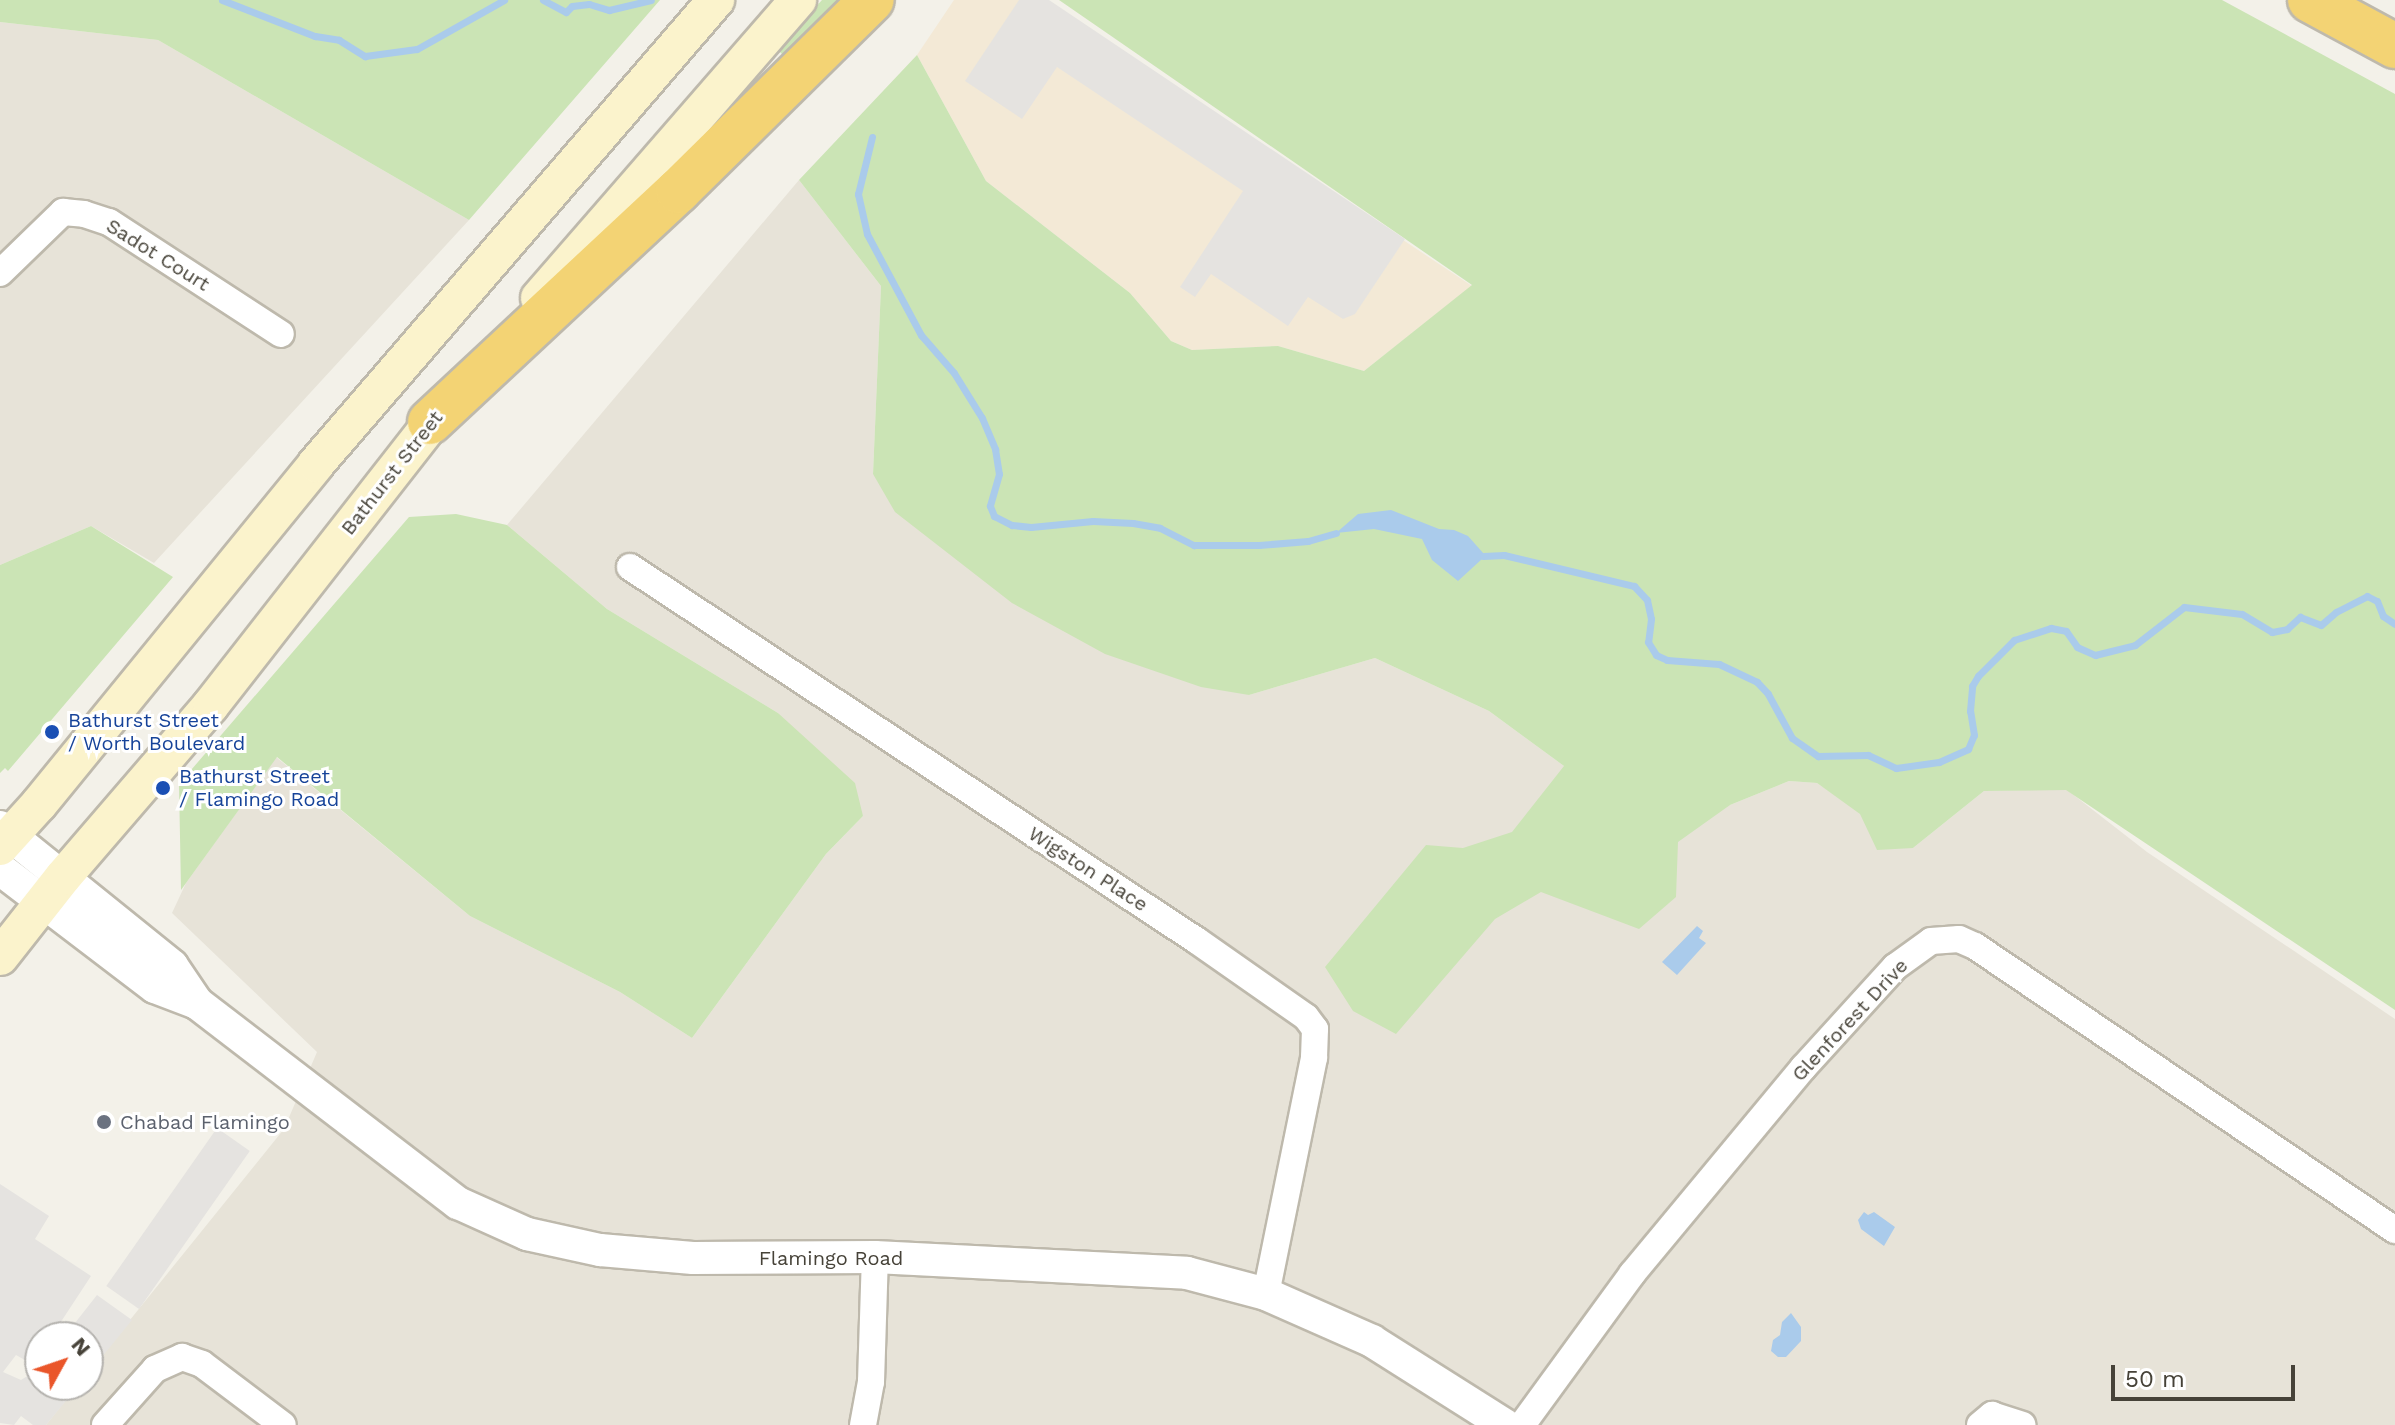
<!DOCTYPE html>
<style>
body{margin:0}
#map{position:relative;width:2395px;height:1425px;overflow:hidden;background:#f3f1e9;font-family:"Work Sans",sans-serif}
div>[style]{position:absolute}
.residential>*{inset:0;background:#e7e3d8}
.commercial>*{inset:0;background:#f3e9d6}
.green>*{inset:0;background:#cbe4b5}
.parking>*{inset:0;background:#e5e3e0;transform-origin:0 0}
.water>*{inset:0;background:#aacbeb}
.stream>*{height:7px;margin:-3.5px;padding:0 3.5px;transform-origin:3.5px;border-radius:3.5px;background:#aacbeb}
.roads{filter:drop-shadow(2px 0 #beb9ac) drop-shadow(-2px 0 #beb9ac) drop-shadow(0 2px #beb9ac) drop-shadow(0 -2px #beb9ac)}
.minor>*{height:26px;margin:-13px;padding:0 13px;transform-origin:13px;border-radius:13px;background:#fff}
.tertiary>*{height:32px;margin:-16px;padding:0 16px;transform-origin:16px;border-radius:16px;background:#fff}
.secondary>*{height:36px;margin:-18px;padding:0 18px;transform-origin:18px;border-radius:18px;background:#fbf3cc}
.motorway>*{height:44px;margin:-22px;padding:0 22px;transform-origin:22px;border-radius:22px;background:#f3d374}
.dots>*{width:22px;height:22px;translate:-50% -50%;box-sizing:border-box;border:4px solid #fff;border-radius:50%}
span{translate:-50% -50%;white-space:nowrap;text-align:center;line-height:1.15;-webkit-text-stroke:6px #fff;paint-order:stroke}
.street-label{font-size:20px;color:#464238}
.transit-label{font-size:20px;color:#164399}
.left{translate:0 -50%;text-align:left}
.worship-label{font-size:20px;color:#5b616d}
.north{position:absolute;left:24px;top:1321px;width:80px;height:80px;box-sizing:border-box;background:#fff;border:2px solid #b5b3af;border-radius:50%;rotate:50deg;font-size:22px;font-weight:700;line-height:32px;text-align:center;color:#464238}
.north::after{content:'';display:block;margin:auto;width:28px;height:36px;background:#ea562a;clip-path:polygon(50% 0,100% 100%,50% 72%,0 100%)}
.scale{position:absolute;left:2111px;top:1365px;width:184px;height:36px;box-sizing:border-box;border:4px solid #464238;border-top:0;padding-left:10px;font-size:24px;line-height:28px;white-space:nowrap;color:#464238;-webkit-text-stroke:6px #fff;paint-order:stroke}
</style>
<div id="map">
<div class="residential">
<i style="clip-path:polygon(0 22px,158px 40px,469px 220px,154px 563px,91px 526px,0 565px)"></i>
<i style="clip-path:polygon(799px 180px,881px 286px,873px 474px,1249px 695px,1375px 658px,1489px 711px,1564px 766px,1730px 805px,1789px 781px,1817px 783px,1913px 848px,1984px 791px,2066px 789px,2147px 852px,2395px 1019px,2395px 1425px,46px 1425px,78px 1385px,88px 1385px,88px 1372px,284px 1129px,317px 1052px,172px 913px,186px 883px,276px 757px,470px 916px,620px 992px,692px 1038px,826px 854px,863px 816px,778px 713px,607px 609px,507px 525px)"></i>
</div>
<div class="commercial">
<i style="clip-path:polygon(954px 0,1043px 0,1472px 286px,1364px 371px,1278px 346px,1192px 350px,1171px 341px,1130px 293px,986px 181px,917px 55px)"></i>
</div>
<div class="green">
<i style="clip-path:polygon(0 0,660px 0,469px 220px,158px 40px,0 22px)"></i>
<i style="clip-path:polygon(822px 0,851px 0,789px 61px,777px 49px)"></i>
<i style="clip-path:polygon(1059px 0,2222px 0,2395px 94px,2395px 1010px,2066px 790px,1984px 791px,1913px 848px,1877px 850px,1860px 814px,1817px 783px,1789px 781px,1730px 805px,1678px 842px,1676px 897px,1639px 929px,1541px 892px,1495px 919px,1396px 1034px,1353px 1011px,1325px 967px,1426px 845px,1463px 848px,1512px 832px,1564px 766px,1489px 711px,1375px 658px,1249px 695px,1201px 687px,1105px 654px,1012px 603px,895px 512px,873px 474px,881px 286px,799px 180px,917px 55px,986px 181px,1130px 293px,1171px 341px,1192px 350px,1278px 346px,1364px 371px,1472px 285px)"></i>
<i style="clip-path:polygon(456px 514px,507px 525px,607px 609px,778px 713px,855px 783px,863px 816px,826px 854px,692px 1038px,620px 992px,470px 916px,277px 757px,181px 890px,179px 784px,409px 517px)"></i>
<i style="clip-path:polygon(91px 526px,173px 577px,8px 771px,5px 768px,0 773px,0 565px)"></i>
</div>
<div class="parking">
<i style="clip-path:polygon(1019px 0,1049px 0,1405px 239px,1355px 314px,1343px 319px,1308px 297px,1288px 326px,1211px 274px,1195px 297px,1180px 287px,1243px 191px,1057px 67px,1022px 119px,965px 81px)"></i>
<i style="left:217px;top:1128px;width:40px;height:193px;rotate:35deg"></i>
<i style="clip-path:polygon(0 1184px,49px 1216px,35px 1239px,91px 1276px,51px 1337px,40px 1337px,40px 1353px,32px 1364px,16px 1355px,3px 1372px,21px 1380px,40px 1368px,40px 1385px,79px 1385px,46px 1425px,33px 1425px,21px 1416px,14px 1425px,0 1423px)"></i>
<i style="clip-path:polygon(97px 1295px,132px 1320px,88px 1374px,88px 1337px,64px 1337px)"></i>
</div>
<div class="water">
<i style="clip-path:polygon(1391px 510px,1439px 529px,1454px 530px,1468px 536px,1484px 554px,1482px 559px,1458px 581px,1432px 560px,1422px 539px,1374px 529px,1336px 533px,1358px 514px)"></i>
<i style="clip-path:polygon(1697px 926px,1703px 931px,1699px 938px,1706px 943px,1677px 975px,1662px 962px)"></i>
<i style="clip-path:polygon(1864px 1212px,1868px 1215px,1874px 1212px,1895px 1227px,1884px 1246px,1861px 1229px,1858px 1220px)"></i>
<i style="clip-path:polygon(1791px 1313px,1801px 1327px,1801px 1341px,1786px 1357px,1778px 1357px,1771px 1351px,1773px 1340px,1780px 1335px,1782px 1322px)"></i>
</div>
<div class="stream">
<i style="left:222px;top:0;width:100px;rotate:21.2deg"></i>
<i style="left:315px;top:36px;width:24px;rotate:9deg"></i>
<i style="left:339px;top:40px;width:31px;rotate:32deg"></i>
<i style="left:365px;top:56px;width:52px;rotate:-7.7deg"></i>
<i style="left:417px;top:49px;width:100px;rotate:-29.4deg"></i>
<i style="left:543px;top:0;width:26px;rotate:28deg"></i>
<i style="left:566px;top:12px;width:8px;rotate:-45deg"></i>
<i style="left:572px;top:6px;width:17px;rotate:-7deg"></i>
<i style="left:589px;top:4px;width:21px;rotate:17deg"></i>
<i style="left:609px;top:10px;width:43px;rotate:-13.4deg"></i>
<i style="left:872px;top:137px;width:59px;rotate:103.8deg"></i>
<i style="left:858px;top:194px;width:41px;rotate:77.3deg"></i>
<i style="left:867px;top:234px;width:115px;rotate:61.9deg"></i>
<i style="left:921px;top:335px;width:50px;rotate:49deg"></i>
<i style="left:954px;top:373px;width:53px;rotate:58.1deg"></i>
<i style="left:982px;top:418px;width:34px;rotate:67deg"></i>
<i style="left:995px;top:449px;width:25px;rotate:81deg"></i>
<i style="left:999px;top:474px;width:33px;rotate:106deg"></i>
<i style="left:990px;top:506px;width:11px;rotate:68deg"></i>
<i style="left:994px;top:516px;width:20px;rotate:27deg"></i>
<i style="left:1012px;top:525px;width:19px;rotate:6deg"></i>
<i style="left:1031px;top:527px;width:62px;rotate:-5.5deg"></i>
<i style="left:1093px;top:521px;width:40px;rotate:2.9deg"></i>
<i style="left:1133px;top:523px;width:27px;rotate:10deg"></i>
<i style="left:1160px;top:528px;width:38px;rotate:27deg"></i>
<i style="left:1194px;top:545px;width:65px"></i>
<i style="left:1259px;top:545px;width:49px;rotate:-4.7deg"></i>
<i style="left:1308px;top:541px;width:29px;rotate:-16deg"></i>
<i style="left:1483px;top:556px;width:21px;rotate:-3deg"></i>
<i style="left:1504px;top:555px;width:134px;rotate:13.4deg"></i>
<i style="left:1634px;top:586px;width:19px;rotate:47deg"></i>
<i style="left:1647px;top:600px;width:19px;rotate:78deg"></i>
<i style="left:1651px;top:619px;width:23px;rotate:97deg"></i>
<i style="left:1648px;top:642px;width:15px;rotate:58deg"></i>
<i style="left:1656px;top:655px;width:12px;rotate:24deg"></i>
<i style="left:1667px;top:660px;width:52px;rotate:4.4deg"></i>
<i style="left:1719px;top:664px;width:42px;rotate:25.3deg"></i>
<i style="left:1757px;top:682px;width:16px;rotate:47deg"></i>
<i style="left:1768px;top:694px;width:50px;rotate:61.4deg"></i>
<i style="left:1792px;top:738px;width:32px;rotate:35deg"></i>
<i style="left:1818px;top:756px;width:50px;rotate:-1.1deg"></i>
<i style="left:1868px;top:755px;width:31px;rotate:25deg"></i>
<i style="left:1896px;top:768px;width:43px;rotate:-7.9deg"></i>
<i style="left:1939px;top:762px;width:32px;rotate:-24deg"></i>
<i style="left:1968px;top:749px;width:15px;rotate:-67deg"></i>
<i style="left:1974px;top:735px;width:24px;rotate:-99deg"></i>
<i style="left:1970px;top:711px;width:25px;rotate:-85deg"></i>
<i style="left:1972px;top:686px;width:12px;rotate:-59deg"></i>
<i style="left:1978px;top:676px;width:51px;rotate:-45deg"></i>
<i style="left:2014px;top:640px;width:39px;rotate:-18deg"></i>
<i style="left:2051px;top:628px;width:15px;rotate:11deg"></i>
<i style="left:2066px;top:631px;width:19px;rotate:55deg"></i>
<i style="left:2077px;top:647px;width:20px;rotate:24deg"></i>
<i style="left:2095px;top:655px;width:41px;rotate:-14deg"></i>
<i style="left:2135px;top:645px;width:62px;rotate:-37.8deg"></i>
<i style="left:2184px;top:607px;width:58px;rotate:6.9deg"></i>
<i style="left:2242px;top:614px;width:35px;rotate:31deg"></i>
<i style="left:2272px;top:632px;width:15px;rotate:-11deg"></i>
<i style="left:2287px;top:629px;width:18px;rotate:-43deg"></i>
<i style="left:2300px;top:617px;width:22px;rotate:21deg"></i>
<i style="left:2321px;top:625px;width:20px;rotate:-41deg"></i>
<i style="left:2336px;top:612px;width:35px;rotate:-27deg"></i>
<i style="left:2367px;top:596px;width:11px;rotate:27deg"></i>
<i style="left:2377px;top:601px;width:16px;rotate:68deg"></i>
<i style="left:2383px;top:616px;width:14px;rotate:34deg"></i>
</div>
<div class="roads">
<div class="minor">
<i style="left:0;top:273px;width:88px;rotate:-44.1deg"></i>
<i style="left:63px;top:212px;width:21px;rotate:5deg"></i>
<i style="left:84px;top:214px;width:26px;rotate:18deg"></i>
<i style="left:109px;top:222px;width:205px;rotate:33.1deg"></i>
<i style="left:630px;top:567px;width:678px;rotate:33.39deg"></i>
<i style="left:1196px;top:940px;width:134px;rotate:35deg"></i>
<i style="left:1306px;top:1017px;width:15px;rotate:53deg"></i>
<i style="left:1315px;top:1029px;width:29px;rotate:92deg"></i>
<i style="left:1314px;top:1058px;width:241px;rotate:101.5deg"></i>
<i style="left:105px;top:1425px;width:75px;rotate:-48.2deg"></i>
<i style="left:155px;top:1369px;width:30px;rotate:-24deg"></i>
<i style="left:182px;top:1357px;width:21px;rotate:19deg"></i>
<i style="left:202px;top:1364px;width:101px;rotate:37deg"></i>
<i style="left:863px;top:1425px;width:44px;rotate:-79.5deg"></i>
<i style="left:871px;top:1382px;width:125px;rotate:-88.2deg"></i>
<i style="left:1522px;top:1425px;width:187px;rotate:-53.9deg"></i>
<i style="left:1632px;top:1274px;width:268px;rotate:-50.3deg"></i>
<i style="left:1803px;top:1068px;width:137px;rotate:-47.7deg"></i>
<i style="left:1895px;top:967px;width:44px;rotate:-35.8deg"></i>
<i style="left:1931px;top:941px;width:28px;rotate:-4deg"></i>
<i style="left:1959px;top:939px;width:17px;rotate:24deg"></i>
<i style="left:1975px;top:946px;width:507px;rotate:34.07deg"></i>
<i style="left:1980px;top:1425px;width:16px;rotate:-40deg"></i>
<i style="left:1992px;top:1415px;width:32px;rotate:18deg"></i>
</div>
<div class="tertiary">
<i style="left:0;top:827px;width:221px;rotate:38.9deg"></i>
<i style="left:172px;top:966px;width:45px;rotate:56deg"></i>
<i style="left:0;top:869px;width:195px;rotate:37.3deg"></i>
<i style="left:155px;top:987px;width:45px;rotate:20.9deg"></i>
<i style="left:197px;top:1003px;width:329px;rotate:37.5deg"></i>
<i style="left:458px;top:1203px;width:76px;rotate:24.2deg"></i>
<i style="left:527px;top:1234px;width:75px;rotate:12.4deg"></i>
<i style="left:600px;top:1250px;width:93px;rotate:4.9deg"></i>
<i style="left:693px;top:1258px;width:182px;rotate:-0.3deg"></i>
<i style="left:875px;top:1257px;width:312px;rotate:2.9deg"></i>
<i style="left:1187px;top:1273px;width:82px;rotate:14.9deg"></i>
<i style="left:1266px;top:1294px;width:116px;rotate:23.9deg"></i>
<i style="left:1372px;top:1341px;width:157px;rotate:32.3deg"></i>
</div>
<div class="secondary">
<i style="left:539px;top:298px;width:395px;rotate:-49deg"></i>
<i style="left:0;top:847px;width:58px;rotate:-47.8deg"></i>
<i style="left:39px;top:804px;width:439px;rotate:-50.8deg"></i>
<i style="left:316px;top:464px;width:613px;rotate:-49.24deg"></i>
<i style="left:0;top:957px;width:102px;rotate:-51.8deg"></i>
<i style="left:63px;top:877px;width:227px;rotate:-49.3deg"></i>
<i style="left:211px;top:705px;width:383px;rotate:-52deg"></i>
</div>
<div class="motorway">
<i style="left:2310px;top:0;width:97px;rotate:28.4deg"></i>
<i style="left:430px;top:422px;width:339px;rotate:-43deg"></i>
<i style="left:678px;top:191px;width:272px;rotate:-44.6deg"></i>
</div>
</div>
<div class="dots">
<i style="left:52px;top:732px;background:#1a4fb4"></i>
<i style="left:163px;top:788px;background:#1a4fb4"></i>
<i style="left:104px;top:1122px;background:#6b7280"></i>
</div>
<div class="street-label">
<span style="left:158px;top:255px;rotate:32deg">Sadot Court</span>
<span style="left:392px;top:473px;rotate:-52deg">Bathurst Street</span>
<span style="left:1088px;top:869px;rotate:33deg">Wigston Place</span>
<span style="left:1850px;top:1020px;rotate:-47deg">Glenforest Drive</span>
<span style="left:831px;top:1258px">Flamingo Road</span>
</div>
<div class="transit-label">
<span class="left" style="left:68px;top:732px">Bathurst Street<br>/ Worth Boulevard</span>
<span class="left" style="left:179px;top:788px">Bathurst Street<br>/ Flamingo Road</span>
</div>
<div class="worship-label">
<span class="left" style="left:120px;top:1122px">Chabad Flamingo</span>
</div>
<div class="north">N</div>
<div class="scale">50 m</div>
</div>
